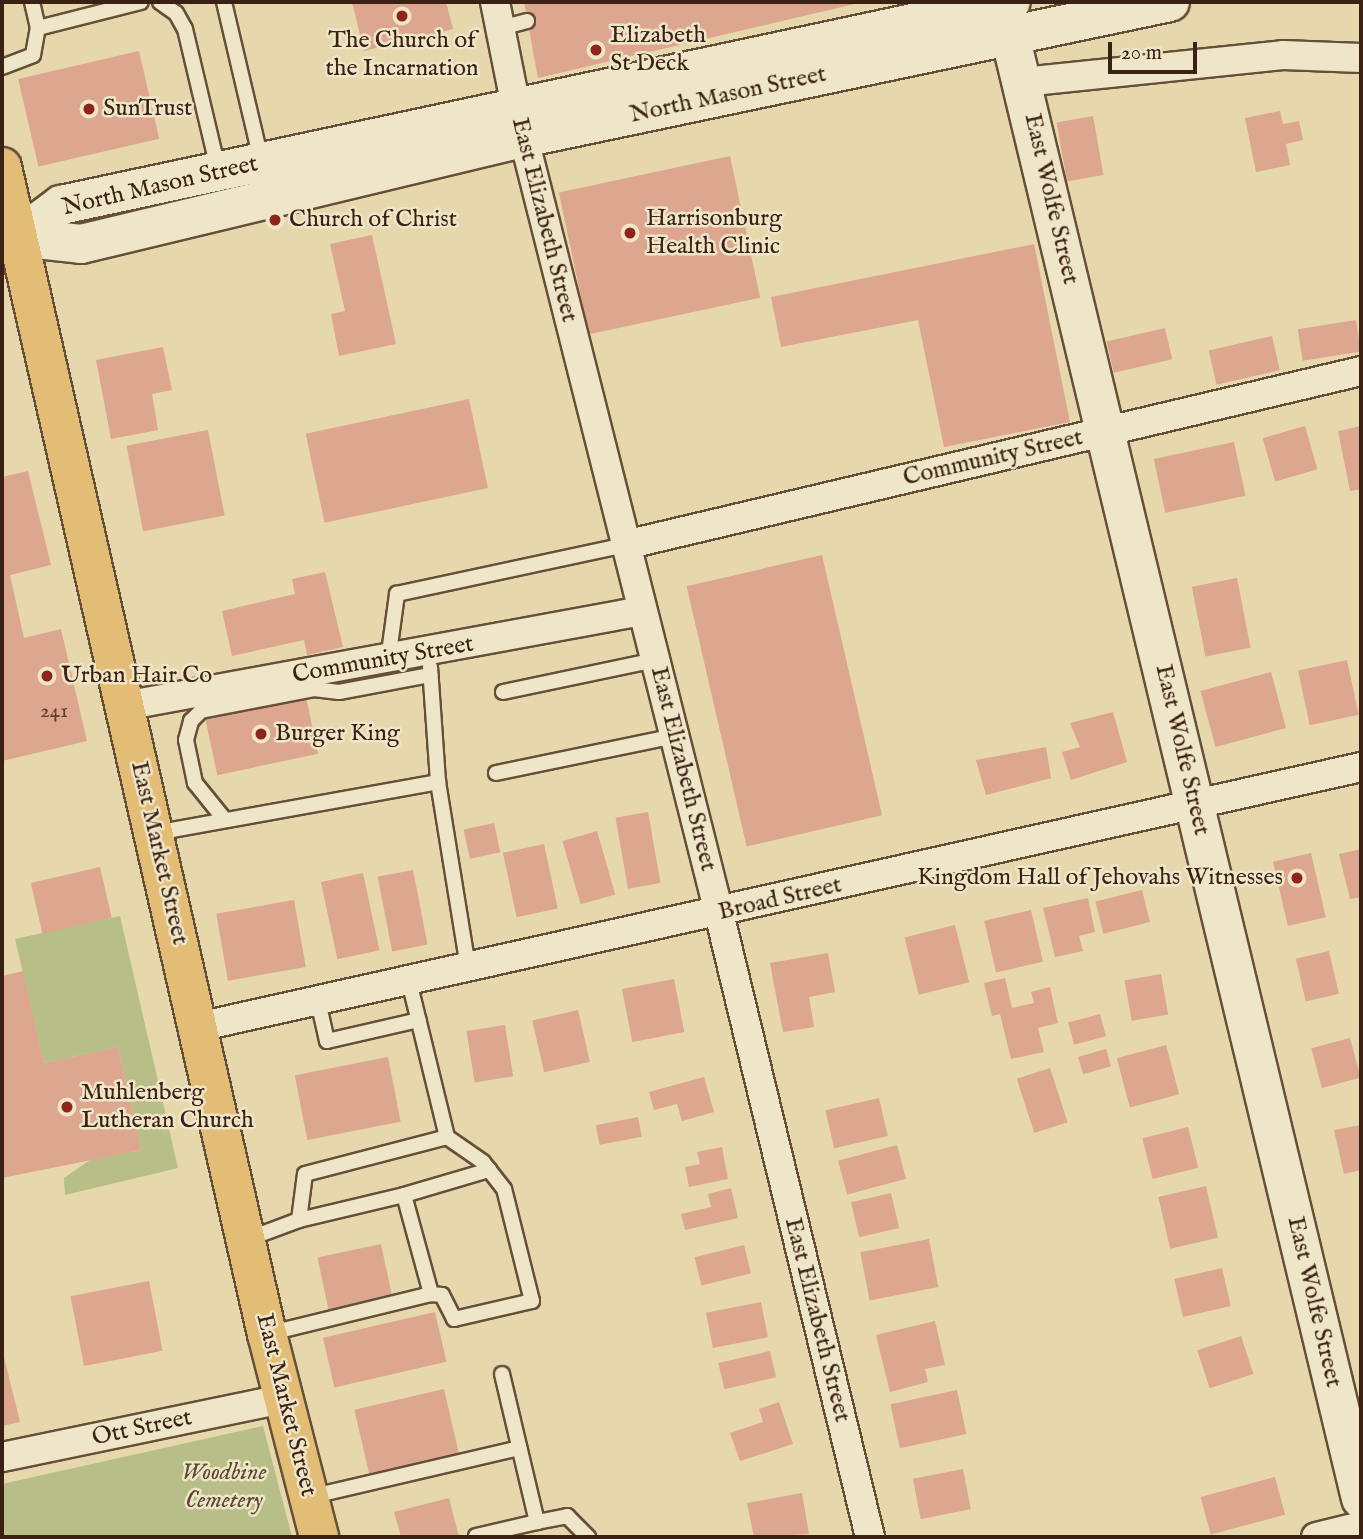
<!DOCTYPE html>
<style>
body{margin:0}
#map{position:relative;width:1363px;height:1539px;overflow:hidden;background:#e6d8ac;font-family:"IM FELL English",serif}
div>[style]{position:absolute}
.green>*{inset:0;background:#b8be87}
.building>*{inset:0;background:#dda68e;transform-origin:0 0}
.roads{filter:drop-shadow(2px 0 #664f39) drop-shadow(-2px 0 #664f39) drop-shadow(0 2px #664f39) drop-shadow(0 -2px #664f39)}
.lane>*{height:14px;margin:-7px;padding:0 7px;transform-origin:7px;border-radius:7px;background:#efe6c9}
.street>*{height:28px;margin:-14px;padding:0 14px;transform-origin:14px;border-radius:14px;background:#efe6c9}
.secondary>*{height:38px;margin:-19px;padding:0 19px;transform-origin:19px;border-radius:19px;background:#efe6c9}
.primary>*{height:38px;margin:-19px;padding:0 19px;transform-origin:19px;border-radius:19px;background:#e3bc76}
.dots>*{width:19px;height:19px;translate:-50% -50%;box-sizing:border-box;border:4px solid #efe6c9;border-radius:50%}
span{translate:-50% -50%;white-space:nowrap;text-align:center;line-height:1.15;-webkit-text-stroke:5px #efe6c9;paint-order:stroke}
.number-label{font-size:21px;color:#644232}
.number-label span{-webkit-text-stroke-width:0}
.poi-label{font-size:24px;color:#3b2113}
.left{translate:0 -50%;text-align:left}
.right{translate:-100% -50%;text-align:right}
.street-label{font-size:24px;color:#3b2113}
.park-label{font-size:24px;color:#5a4830;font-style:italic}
.frame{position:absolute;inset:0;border:4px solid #3b2113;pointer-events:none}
.scale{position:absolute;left:1108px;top:42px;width:89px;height:32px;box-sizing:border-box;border:4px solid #3b2113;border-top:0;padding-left:9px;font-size:21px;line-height:24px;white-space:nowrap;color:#3b2113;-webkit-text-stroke:5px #efe6c9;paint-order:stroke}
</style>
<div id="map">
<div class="green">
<i style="clip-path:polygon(120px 916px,178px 1168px,65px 1195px,64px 1178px,90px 1160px,141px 1150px,118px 1047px,44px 1063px,15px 939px)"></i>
<i style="clip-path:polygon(263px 1426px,292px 1537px,2px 1537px,2px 1484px)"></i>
</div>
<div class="building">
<i style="clip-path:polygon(352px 2px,446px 2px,453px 29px,364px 51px)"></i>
<i style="clip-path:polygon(524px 2px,859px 2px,859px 3px,538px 78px)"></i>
<i style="left:139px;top:51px;width:90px;height:124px;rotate:77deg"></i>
<i style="clip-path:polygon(1280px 111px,1283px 124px,1299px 121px,1303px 140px,1286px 144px,1290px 165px,1256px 172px,1245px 118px)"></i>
<i style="left:1093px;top:116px;width:60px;height:37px;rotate:80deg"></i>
<i style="left:730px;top:156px;width:145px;height:175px;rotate:78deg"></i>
<i style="clip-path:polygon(372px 235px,396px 344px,339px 356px,331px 314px,345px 311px,330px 244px)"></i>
<i style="clip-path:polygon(1034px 244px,1070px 422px,944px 447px,918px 320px,781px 347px,771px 297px)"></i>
<i style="left:1356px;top:320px;width:32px;height:59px;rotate:81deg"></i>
<i style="left:1165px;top:328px;width:32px;height:60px;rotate:77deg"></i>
<i style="left:1272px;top:336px;width:35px;height:65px;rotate:77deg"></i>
<i style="clip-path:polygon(163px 347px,172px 390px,152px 394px,158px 430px,111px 439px,96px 360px)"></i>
<i style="left:469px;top:399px;width:91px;height:167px;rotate:78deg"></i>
<i style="left:1305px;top:426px;width:45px;height:44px;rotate:74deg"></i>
<i style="clip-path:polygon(1361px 426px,1361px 489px,1350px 491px,1338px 431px)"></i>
<i style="left:208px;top:430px;width:87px;height:83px;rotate:79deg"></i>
<i style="left:1234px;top:442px;width:55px;height:82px;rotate:78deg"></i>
<i style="clip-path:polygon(28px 471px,51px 565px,10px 575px,24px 638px,61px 629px,87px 741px,2px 761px,2px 477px)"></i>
<i style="left:822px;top:555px;width:267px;height:139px;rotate:77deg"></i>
<i style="clip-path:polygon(325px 572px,343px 647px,307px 655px,304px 640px,232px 656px,222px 611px,295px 594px,292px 579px)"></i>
<i style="left:1237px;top:578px;width:71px;height:46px;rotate:79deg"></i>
<i style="left:1347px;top:660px;width:56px;height:50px;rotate:78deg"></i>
<i style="left:1271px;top:672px;width:58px;height:73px;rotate:75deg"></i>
<i style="left:306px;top:697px;width:58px;height:103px;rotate:78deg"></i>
<i style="clip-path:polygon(1113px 712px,1127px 762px,1071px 780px,1062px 752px,1080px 747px,1070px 723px)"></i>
<i style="clip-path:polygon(1046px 747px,1051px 778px,986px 795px,976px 760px)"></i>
<i style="left:648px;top:812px;width:72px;height:33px;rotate:80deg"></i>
<i style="left:494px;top:823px;width:30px;height:31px;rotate:78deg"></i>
<i style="left:597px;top:831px;width:66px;height:36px;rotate:74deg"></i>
<i style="left:544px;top:844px;width:66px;height:42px;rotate:78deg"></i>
<i style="clip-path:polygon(1361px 849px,1361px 897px,1350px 899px,1339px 854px)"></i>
<i style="left:1311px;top:853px;width:66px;height:39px;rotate:77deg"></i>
<i style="left:100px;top:867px;width:52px;height:71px;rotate:77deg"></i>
<i style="left:413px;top:870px;width:76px;height:36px;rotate:79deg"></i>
<i style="left:363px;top:873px;width:79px;height:43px;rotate:78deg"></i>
<i style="left:1142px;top:890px;width:33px;height:48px;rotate:76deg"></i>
<i style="clip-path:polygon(1088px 898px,1095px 932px,1079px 936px,1083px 951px,1055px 957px,1043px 908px)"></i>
<i style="left:294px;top:900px;width:68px;height:79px;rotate:80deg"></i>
<i style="left:1031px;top:910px;width:53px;height:48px;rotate:77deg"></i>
<i style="left:955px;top:925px;width:59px;height:52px;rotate:76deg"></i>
<i style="left:1329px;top:951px;width:44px;height:34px;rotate:77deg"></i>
<i style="clip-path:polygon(828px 953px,835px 992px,809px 997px,814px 1027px,783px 1032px,770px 963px)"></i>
<i style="clip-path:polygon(23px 971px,44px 1063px,118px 1047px,141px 1150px,2px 1178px,2px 976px)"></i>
<i style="left:1161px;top:974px;width:41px;height:37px;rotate:80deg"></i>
<i style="clip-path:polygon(1005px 978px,1012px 1008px,1034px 1003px,1031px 992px,1050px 987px,1058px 1023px,1038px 1028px,1044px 1052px,1011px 1059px,1000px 1014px,992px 1016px,984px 983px)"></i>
<i style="left:674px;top:979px;width:54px;height:53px;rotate:79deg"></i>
<i style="left:578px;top:1010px;width:53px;height:47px;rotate:77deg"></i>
<i style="left:1100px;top:1014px;width:23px;height:33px;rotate:75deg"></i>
<i style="left:505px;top:1025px;width:52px;height:39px;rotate:81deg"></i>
<i style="left:1350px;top:1038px;width:41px;height:40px;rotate:75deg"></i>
<i style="left:1166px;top:1045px;width:51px;height:51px;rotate:75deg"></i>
<i style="left:1106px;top:1049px;width:18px;height:29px;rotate:74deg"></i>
<i style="left:388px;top:1057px;width:66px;height:95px;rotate:79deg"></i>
<i style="left:1050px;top:1068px;width:57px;height:35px;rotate:72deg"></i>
<i style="clip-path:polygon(704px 1077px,714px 1112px,682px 1121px,677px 1104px,654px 1110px,649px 1092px)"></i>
<i style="left:879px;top:1098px;width:39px;height:55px;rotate:77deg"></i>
<i style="left:638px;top:1117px;width:20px;height:43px;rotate:79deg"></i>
<i style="clip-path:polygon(1361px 1125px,1361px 1170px,1344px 1174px,1334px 1130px)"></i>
<i style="left:1188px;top:1127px;width:42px;height:47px;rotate:76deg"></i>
<i style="left:897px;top:1145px;width:35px;height:61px;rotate:75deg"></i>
<i style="clip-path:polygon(722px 1147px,728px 1179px,689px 1187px,685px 1167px,700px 1164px,697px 1152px)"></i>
<i style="left:1206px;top:1186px;width:53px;height:49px;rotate:77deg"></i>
<i style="clip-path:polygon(731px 1188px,738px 1218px,685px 1230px,681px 1214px,711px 1207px,708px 1194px)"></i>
<i style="left:891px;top:1193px;width:36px;height:41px;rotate:77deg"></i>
<i style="left:929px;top:1239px;width:49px;height:70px;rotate:79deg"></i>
<i style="left:381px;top:1244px;width:53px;height:65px;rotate:78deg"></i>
<i style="left:744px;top:1245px;width:29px;height:51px;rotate:76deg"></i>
<i style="left:1222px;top:1268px;width:39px;height:49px;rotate:77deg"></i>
<i style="left:149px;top:1281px;width:71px;height:80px;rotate:79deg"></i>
<i style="left:761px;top:1302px;width:36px;height:56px;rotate:79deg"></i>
<i style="left:435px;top:1312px;width:51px;height:115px;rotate:77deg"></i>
<i style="clip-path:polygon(935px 1321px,945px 1365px,925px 1369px,928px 1382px,890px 1392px,876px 1335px)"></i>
<i style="left:1241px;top:1336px;width:40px;height:46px;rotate:72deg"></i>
<i style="left:770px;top:1351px;width:27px;height:53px;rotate:77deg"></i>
<i style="clip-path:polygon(3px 1353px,20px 1422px,2px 1426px,2px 1354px)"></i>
<i style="left:444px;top:1389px;width:68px;height:92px;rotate:77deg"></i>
<i style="left:957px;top:1390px;width:45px;height:68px;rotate:78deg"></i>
<i style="clip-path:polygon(779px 1402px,793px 1444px,740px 1461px,730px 1433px,763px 1422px,759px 1409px)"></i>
<i style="left:963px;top:1469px;width:41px;height:51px;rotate:79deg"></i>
<i style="left:1275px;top:1477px;width:39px;height:77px;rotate:75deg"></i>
<i style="clip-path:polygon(802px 1493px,809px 1534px,754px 1537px,747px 1503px)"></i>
<i style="clip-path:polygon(449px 1498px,459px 1537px,401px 1537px,394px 1512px)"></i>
</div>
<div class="roads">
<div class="lane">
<i style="left:32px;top:2px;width:27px;rotate:77deg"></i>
<i style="left:38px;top:28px;width:106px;rotate:-14.2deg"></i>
<i style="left:160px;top:2px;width:19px;rotate:35deg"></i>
<i style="left:176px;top:13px;width:18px;rotate:61deg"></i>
<i style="left:185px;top:29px;width:144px;rotate:76.7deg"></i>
<i style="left:224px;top:2px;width:162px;rotate:76.8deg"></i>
<i style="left:501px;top:28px;width:27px;rotate:-15deg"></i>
<i style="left:2px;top:67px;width:33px;rotate:-21deg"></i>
<i style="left:33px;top:55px;width:27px;rotate:-80deg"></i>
<i style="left:388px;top:660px;width:67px;rotate:-82.2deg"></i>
<i style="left:397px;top:594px;width:233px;rotate:-12.1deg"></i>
<i style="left:430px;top:667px;width:115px;rotate:86deg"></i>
<i style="left:438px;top:782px;width:188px;rotate:80.8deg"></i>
<i style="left:503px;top:692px;width:155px;rotate:-11.9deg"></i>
<i style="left:496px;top:773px;width:182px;rotate:-11.7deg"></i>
<i style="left:225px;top:820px;width:48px;rotate:-129deg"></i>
<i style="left:195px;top:783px;width:44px;rotate:-101.8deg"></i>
<i style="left:186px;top:740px;width:20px;rotate:-75deg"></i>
<i style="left:191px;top:721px;width:14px;rotate:-45deg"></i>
<i style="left:201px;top:711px;width:115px;rotate:-11deg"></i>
<i style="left:314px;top:689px;width:25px;rotate:7deg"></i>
<i style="left:339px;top:692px;width:93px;rotate:-10.6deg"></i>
<i style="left:155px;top:833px;width:288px;rotate:-10.2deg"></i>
<i style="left:318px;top:1001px;width:41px;rotate:77.3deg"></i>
<i style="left:327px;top:1041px;width:94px;rotate:-12.9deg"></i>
<i style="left:404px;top:1195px;width:89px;rotate:-16.4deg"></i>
<i style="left:299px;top:1220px;width:46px;rotate:-82.6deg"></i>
<i style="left:305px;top:1174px;width:147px;rotate:-14.6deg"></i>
<i style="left:447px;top:1137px;width:161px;rotate:-103.7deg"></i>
<i style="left:248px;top:1239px;width:54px;rotate:-20.4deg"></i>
<i style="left:299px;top:1220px;width:108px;rotate:-13.4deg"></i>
<i style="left:404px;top:1195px;width:103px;rotate:74.7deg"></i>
<i style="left:431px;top:1294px;width:169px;rotate:166.3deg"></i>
<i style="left:431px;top:1294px;width:11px;rotate:5deg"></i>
<i style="left:442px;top:1295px;width:27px;rotate:63deg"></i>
<i style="left:454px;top:1319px;width:80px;rotate:-13deg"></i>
<i style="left:532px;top:1301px;width:115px;rotate:-104deg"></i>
<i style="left:504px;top:1189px;width:34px;rotate:-128deg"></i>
<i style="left:483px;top:1162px;width:44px;rotate:-145.2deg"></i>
<i style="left:309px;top:1497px;width:216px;rotate:-13.1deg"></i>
<i style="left:537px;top:1522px;width:31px;rotate:-11deg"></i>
<i style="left:567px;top:1516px;width:30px;rotate:45deg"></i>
<i style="left:476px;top:1536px;width:63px;rotate:-12.9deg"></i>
<i style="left:537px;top:1522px;width:152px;rotate:-103.3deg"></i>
</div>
<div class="street">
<i style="left:495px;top:2px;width:107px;rotate:78.7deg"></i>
<i style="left:516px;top:107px;width:831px;rotate:75.86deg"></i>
<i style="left:719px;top:913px;width:642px;rotate:76.4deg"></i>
<i style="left:1023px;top:82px;width:261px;rotate:-5.9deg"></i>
<i style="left:1283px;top:55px;width:78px;rotate:2.2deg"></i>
<i style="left:625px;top:545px;width:756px;rotate:-13.3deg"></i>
<i style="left:124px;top:706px;width:527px;rotate:-10.39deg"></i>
<i style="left:198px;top:1027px;width:1192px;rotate:-12.6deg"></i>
<i style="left:2px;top:1457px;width:287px;rotate:-11.7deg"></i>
<i style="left:1316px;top:1537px;width:46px;rotate:-13.7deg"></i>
</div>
<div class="secondary">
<i style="left:1002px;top:2px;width:1539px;rotate:76.51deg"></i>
<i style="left:18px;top:237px;width:54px;rotate:-36.7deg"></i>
<i style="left:61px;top:205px;width:971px;rotate:-12.06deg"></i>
<i style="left:2px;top:240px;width:16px;rotate:-11deg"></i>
<i style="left:18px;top:237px;width:63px;rotate:6.3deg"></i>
<i style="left:81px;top:244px;width:455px;rotate:-13.5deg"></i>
<i style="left:523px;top:138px;width:661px;rotate:-11.87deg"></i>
</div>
<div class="primary">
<i style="left:2px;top:167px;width:1197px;rotate:77.21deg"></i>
<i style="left:267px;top:1334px;width:210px;rotate:75.6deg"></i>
</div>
</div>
<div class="dots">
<i style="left:402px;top:16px;background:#8f2418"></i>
<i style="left:596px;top:50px;background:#8f2418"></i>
<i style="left:89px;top:109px;background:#8f2418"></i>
<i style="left:275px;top:220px;background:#8f2418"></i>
<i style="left:630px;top:233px;background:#8f2418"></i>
<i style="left:47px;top:676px;background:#8f2418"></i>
<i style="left:261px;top:734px;background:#8f2418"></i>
<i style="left:1297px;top:878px;background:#8f2418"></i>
<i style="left:67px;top:1107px;background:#8f2418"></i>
</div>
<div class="number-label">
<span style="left:54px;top:712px">241</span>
</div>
<div class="poi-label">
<span class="left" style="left:610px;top:50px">Elizabeth<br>St Deck</span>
<span style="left:402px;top:55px">The Church of<br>the Incarnation</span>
<span class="left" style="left:103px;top:109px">SunTrust</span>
<span class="left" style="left:646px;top:233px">Harrisonburg<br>Health Clinic</span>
<span class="left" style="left:289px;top:220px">Church of Christ</span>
<span class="left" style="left:61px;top:676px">Urban Hair Co</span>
<span class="left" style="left:275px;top:734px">Burger King</span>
<span class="right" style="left:1283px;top:878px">Kingdom Hall of Jehovahs Witnesses</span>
<span class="left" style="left:81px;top:1107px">Muhlenberg<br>Lutheran Church</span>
</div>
<div class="street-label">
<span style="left:728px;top:95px;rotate:-12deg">North Mason Street</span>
<span style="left:160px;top:186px;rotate:-13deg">North Mason Street</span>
<span style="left:1051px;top:199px;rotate:77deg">East Wolfe Street</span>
<span style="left:544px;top:220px;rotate:76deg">East Elizabeth Street</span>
<span style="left:993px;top:458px;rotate:-13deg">Community Street</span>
<span style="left:383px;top:660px;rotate:-10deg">Community Street</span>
<span style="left:1182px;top:750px;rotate:77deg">East Wolfe Street</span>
<span style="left:683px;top:769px;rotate:76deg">East Elizabeth Street</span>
<span style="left:159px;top:853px;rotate:77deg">East Market Street</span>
<span style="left:780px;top:899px;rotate:-13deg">Broad Street</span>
<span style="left:1314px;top:1302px;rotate:77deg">East Wolfe Street</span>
<span style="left:817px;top:1320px;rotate:76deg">East Elizabeth Street</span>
<span style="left:286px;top:1405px;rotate:76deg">East Market Street</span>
<span style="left:142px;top:1428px;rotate:-12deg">Ott Street</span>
</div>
<div class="park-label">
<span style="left:224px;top:1487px">Woodbine<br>Cemetery</span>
</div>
<div class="frame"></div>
<div class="scale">20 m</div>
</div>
